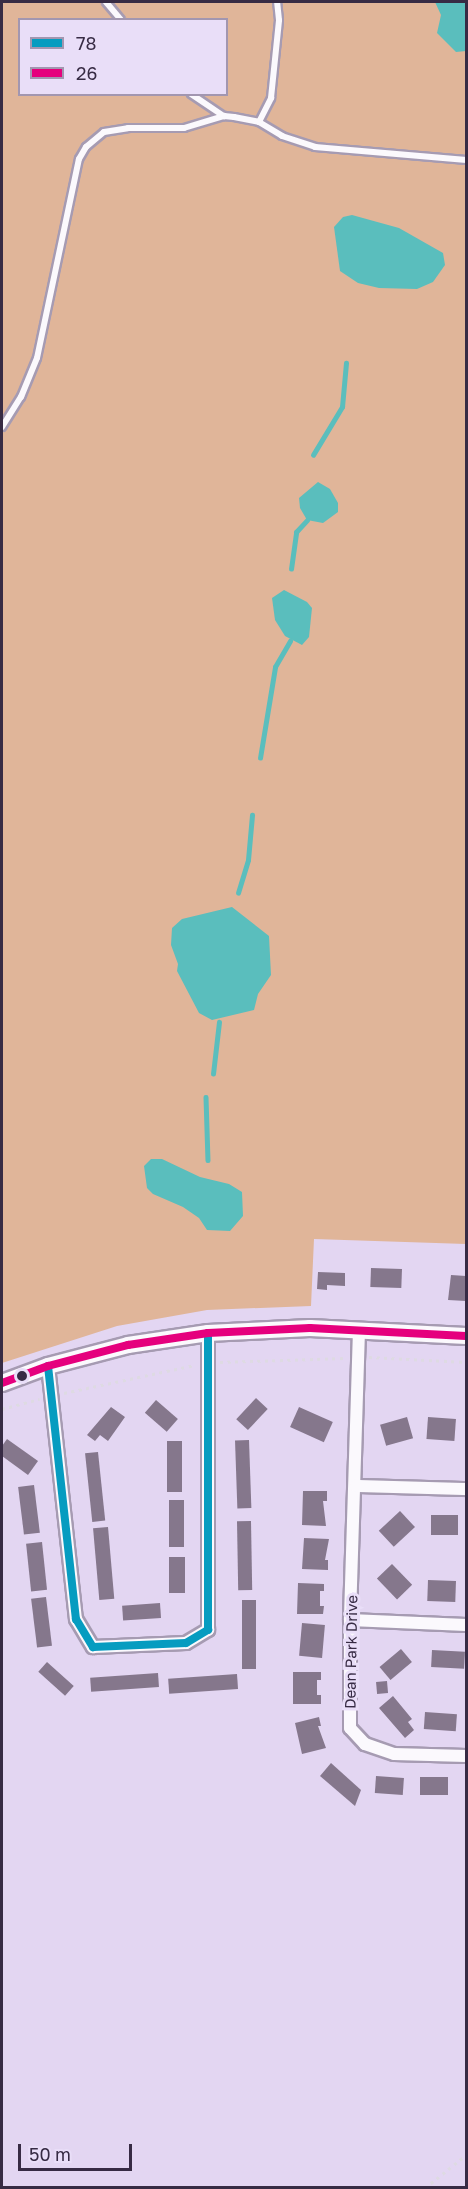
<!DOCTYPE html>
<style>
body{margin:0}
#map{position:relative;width:468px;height:2189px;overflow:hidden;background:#e3d6f2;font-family:"Golos Text",sans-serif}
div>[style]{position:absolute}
.green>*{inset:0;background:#e0b599}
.water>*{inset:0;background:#5abebd}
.stream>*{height:4.5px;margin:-2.25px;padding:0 2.25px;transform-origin:2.25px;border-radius:2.25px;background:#5abebd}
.building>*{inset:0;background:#85778c;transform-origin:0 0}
.path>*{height:3px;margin-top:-1.5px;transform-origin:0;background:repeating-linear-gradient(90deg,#dedae3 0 3px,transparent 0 7.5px)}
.roads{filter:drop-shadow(2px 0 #a69bb2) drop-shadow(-2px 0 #a69bb2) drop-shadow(0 2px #a69bb2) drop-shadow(0 -2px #a69bb2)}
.lane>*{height:6px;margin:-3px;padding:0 3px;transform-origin:3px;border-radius:3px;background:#fbf9fd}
.street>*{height:12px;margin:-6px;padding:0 6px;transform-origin:6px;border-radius:6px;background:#fbf9fd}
.secondary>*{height:16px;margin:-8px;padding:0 8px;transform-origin:8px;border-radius:8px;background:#fbf9fd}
.bus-1>*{height:8px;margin:-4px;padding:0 4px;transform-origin:4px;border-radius:4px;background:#069cc0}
.bus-2>*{height:8px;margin:-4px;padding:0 4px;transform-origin:4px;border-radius:4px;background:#e5007d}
.dots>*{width:16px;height:16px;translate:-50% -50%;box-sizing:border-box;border:3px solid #e9def8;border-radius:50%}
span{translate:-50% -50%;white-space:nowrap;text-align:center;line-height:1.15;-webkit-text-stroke:6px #e9def8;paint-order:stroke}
.street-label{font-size:15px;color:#372b44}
.frame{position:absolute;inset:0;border:3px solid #372b44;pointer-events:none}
.legend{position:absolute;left:18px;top:18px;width:210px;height:78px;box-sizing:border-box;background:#e9def8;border:2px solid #a296b0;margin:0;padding:8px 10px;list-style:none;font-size:18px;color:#372b44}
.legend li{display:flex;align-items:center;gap:12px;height:30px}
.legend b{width:30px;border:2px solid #a296b0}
.scale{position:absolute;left:18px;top:2144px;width:114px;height:27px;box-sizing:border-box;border:3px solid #372b44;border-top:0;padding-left:8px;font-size:18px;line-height:21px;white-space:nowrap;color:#372b44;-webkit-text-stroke:4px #e9def8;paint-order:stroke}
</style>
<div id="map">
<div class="green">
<i style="clip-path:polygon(evenodd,2px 2px,466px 2px,466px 1244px,314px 1239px,311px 1306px,207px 1310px,117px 1326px,2px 1363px,2px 2px,20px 20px,226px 20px,226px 94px,20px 94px,20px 20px)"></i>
</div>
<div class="water">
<i style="clip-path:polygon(435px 2px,466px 2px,466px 51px,456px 52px,437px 33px,441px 15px)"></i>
<i style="clip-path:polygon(352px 215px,399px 228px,443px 253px,445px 265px,433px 282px,417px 289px,379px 288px,358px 283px,340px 271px,334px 227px,343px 217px)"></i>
<i style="clip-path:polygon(318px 482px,330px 489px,338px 503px,338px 512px,323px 523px,307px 520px,300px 508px,299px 498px)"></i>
<i style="clip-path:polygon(284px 590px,307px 602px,312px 608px,309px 637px,302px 645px,285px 636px,275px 620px,272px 598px)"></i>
<i style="clip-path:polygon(232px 907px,269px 936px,271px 975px,258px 994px,254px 1010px,212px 1020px,199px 1013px,177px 971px,178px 964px,171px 945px,172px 928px,182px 919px)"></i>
<i style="clip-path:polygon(151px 1159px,162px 1159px,200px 1177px,229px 1184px,242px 1192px,243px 1216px,230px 1231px,207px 1230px,199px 1218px,183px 1207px,153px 1194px,147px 1188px,144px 1166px)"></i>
</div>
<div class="stream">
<i style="left:313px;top:455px;width:56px;rotate:-58.9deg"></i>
<i style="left:342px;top:407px;width:44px;rotate:-84.8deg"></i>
<i style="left:291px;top:569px;width:37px;rotate:-82deg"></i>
<i style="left:296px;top:532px;width:16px;rotate:-47deg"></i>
<i style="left:260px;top:758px;width:92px;rotate:-80.6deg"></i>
<i style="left:275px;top:667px;width:30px;rotate:-60deg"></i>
<i style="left:238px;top:893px;width:34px;rotate:-73deg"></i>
<i style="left:248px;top:860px;width:45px;rotate:-84.9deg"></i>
<i style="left:213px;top:1074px;width:52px;rotate:-83.4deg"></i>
<i style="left:206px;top:1097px;width:63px;rotate:88.2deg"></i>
</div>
<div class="building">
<i style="left:371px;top:1268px;width:31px;height:19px;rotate:2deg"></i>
<i style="clip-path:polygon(318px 1272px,345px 1273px,345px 1286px,327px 1285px,327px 1290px,317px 1289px)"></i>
<i style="clip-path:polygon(451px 1275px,466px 1276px,466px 1301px,448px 1300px)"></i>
<i style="left:256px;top:1398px;width:16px;height:29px;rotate:43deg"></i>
<i style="left:156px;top:1400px;width:29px;height:17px;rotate:41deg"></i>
<i style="clip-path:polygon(111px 1407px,125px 1417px,108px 1441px,100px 1435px,95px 1441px,87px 1435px)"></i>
<i style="left:299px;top:1407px;width:37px;height:22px;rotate:24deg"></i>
<i style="left:407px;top:1417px;width:22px;height:28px;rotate:74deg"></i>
<i style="left:428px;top:1417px;width:28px;height:22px;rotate:4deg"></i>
<i style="clip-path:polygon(7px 1439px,38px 1461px,28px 1475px,2px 1456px,2px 1446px)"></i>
<i style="left:249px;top:1440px;width:68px;height:14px;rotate:88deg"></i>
<i style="left:167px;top:1441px;width:15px;height:51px"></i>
<i style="left:98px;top:1452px;width:69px;height:13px;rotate:84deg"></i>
<i style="left:34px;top:1485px;width:48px;height:16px;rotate:83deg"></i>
<i style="clip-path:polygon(303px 1491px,327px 1491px,327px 1501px,323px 1501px,326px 1526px,302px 1525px)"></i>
<i style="left:169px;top:1500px;width:15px;height:47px"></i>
<i style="left:400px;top:1511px;width:22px;height:29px;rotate:47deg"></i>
<i style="left:431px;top:1515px;width:27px;height:20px"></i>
<i style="left:251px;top:1521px;width:69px;height:14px;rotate:89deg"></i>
<i style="left:108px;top:1527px;width:72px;height:15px;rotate:85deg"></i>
<i style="clip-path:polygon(304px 1538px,329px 1539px,325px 1560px,328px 1560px,328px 1570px,302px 1569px)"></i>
<i style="left:42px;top:1542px;width:48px;height:16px;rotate:84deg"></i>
<i style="left:169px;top:1557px;width:16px;height:36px"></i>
<i style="left:392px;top:1564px;width:29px;height:21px;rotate:46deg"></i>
<i style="left:428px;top:1580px;width:28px;height:21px;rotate:2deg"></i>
<i style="clip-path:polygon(298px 1583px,324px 1584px,324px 1591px,320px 1591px,320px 1606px,324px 1606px,323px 1614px,297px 1614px)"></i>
<i style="left:46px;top:1597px;width:49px;height:15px;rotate:83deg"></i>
<i style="left:242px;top:1600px;width:14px;height:69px"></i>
<i style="left:160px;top:1603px;width:15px;height:38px;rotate:86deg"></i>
<i style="left:302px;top:1623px;width:23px;height:33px;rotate:5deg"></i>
<i style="left:401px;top:1649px;width:17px;height:28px;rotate:50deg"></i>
<i style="left:432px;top:1650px;width:33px;height:17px;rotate:3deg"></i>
<i style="left:47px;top:1662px;width:36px;height:13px;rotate:42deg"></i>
<i style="clip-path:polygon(293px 1672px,321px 1672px,321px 1680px,317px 1680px,317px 1695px,321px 1695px,321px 1704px,293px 1704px)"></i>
<i style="left:158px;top:1673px;width:14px;height:68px;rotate:86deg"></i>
<i style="left:237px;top:1674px;width:15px;height:69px;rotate:86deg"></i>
<i style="left:387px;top:1681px;width:12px;height:11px;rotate:85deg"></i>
<i style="clip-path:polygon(393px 1696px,412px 1719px,408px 1722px,414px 1730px,405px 1738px,379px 1708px)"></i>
<i style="left:425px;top:1712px;width:32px;height:17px;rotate:4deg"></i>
<i style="clip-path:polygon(319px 1717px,321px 1726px,318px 1726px,326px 1748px,302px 1754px,295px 1723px)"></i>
<i style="clip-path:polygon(331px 1763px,361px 1790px,355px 1806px,320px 1776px)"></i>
<i style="left:376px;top:1776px;width:28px;height:17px;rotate:4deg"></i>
<i style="left:448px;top:1777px;width:18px;height:28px;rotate:90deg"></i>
</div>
<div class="path">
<i style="left:369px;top:1357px;width:97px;rotate:3deg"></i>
<i style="left:220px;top:1362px;width:125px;rotate:-1.8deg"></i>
<i style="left:64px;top:1393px;width:134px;rotate:-12.1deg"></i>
<i style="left:2px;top:1409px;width:39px;rotate:-15deg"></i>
<i style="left:425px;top:2188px;width:53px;rotate:-38.8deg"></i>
</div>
<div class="roads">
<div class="lane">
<i style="left:106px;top:2px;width:23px;rotate:50deg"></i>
<i style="left:191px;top:94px;width:40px;rotate:34deg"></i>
<i style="left:259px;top:122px;width:27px;rotate:-63deg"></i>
<i style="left:271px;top:98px;width:78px;rotate:-84.1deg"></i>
<i style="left:279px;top:20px;width:18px;rotate:-96deg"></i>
<i style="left:2px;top:427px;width:36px;rotate:-58deg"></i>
<i style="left:21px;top:397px;width:42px;rotate:-67.7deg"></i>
<i style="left:37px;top:358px;width:203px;rotate:-78.1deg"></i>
<i style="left:79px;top:159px;width:14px;rotate:-60deg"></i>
<i style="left:86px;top:147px;width:23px;rotate:-40deg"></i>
<i style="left:104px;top:132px;width:24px;rotate:-9deg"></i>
<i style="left:128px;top:128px;width:56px"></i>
<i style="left:184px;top:128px;width:42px;rotate:-16.7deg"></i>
<i style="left:224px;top:116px;width:10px;rotate:6deg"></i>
<i style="left:234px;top:117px;width:25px;rotate:11deg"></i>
<i style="left:259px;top:122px;width:27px;rotate:31deg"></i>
<i style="left:282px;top:136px;width:35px;rotate:18deg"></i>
<i style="left:315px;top:147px;width:152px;rotate:4.9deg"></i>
</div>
<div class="street">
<i style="left:359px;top:1330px;width:290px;rotate:91.8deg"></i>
<i style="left:350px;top:1620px;width:108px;rotate:90deg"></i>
<i style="left:350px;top:1728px;width:22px;rotate:47deg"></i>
<i style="left:365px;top:1744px;width:31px;rotate:19deg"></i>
<i style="left:394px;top:1754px;width:72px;rotate:1.6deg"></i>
<i style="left:48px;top:1366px;width:255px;rotate:83.7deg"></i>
<i style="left:76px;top:1619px;width:33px;rotate:59deg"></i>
<i style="left:93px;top:1647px;width:93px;rotate:-2.5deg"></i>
<i style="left:186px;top:1643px;width:26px;rotate:-31deg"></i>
<i style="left:208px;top:1630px;width:297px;rotate:-90deg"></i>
<i style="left:356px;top:1486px;width:110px;rotate:1.6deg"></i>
<i style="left:350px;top:1620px;width:116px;rotate:2.5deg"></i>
</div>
<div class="secondary">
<i style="left:2px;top:1383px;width:49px;rotate:-20.3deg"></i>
<i style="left:48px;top:1366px;width:83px;rotate:-14.7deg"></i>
<i style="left:128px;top:1345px;width:81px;rotate:-8.5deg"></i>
<i style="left:208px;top:1333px;width:102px;rotate:-2.8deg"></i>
<i style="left:310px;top:1328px;width:156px;rotate:2.9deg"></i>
</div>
</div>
<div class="bus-1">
<i style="left:48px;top:1366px;width:255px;rotate:83.7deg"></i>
<i style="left:76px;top:1619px;width:33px;rotate:59deg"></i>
<i style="left:93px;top:1647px;width:93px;rotate:-2.5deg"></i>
<i style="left:186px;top:1643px;width:26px;rotate:-31deg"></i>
<i style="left:208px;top:1630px;width:297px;rotate:-90deg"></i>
</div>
<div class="bus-2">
<i style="left:2px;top:1383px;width:49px;rotate:-20.3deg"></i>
<i style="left:48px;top:1366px;width:83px;rotate:-14.7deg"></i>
<i style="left:128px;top:1345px;width:81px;rotate:-8.5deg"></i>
<i style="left:208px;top:1333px;width:102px;rotate:-2.8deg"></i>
<i style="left:310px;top:1328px;width:156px;rotate:2.9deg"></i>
</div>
<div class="dots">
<i style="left:22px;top:1376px;background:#372b44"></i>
</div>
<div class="street-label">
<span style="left:351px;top:1652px;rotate:-89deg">Dean Park Drive</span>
</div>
<div class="frame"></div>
<ul class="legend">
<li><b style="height:8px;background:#069cc0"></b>78</li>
<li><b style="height:8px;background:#e5007d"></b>26</li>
</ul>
<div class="scale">50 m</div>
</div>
